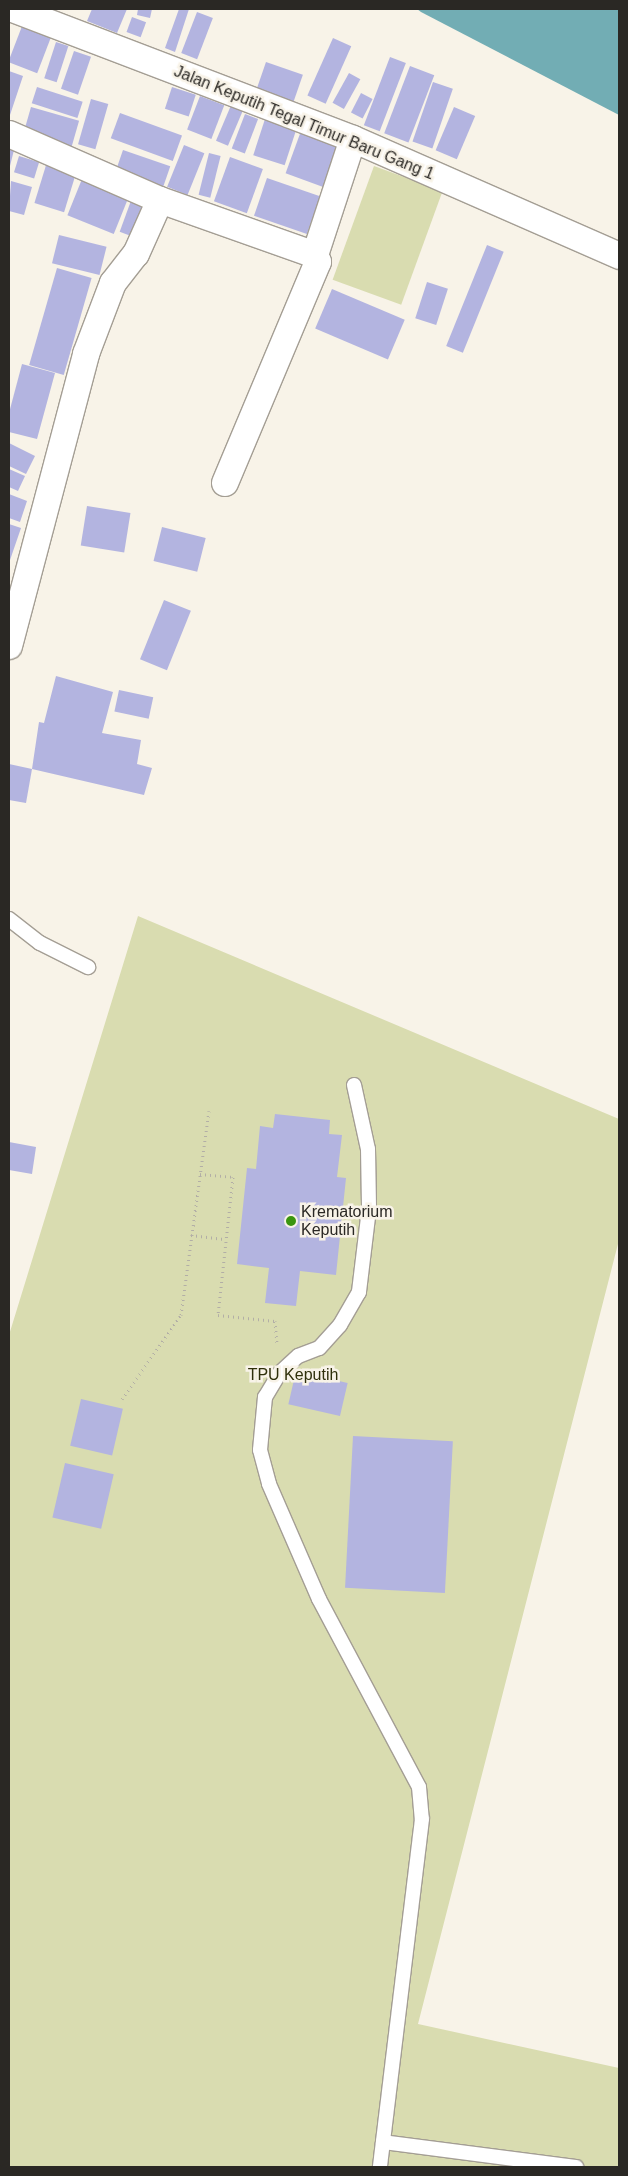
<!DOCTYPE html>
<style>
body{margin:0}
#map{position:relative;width:628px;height:2176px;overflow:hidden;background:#f8f3e8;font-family:Helvetica,sans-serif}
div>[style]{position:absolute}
.green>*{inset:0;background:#d9dcb0;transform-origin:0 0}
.water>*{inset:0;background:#72adb4}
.building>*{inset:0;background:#b3b4e0;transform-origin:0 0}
.path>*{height:3px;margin-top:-1.5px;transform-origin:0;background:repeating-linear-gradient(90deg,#b2aea6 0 1px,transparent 0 5px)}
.roads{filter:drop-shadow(1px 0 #a49e94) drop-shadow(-1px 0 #a49e94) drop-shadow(0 1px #a49e94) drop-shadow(0 -1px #a49e94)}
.service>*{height:14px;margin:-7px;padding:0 7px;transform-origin:7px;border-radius:7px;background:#fff}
.minor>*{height:26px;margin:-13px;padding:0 13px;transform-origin:13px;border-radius:13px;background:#fff}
.dots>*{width:14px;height:14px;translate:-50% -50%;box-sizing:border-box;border:2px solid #f8f3e8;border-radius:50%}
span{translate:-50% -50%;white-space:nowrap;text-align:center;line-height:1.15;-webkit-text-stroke:5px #f8f3e8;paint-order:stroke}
.street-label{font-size:16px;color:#2a2824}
.poi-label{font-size:16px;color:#2a2824}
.left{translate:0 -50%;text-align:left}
.park-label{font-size:16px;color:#2f300b}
.frame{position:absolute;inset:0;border:10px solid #2a2824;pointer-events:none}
</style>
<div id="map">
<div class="green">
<i style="left:374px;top:166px;width:73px;height:121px;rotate:20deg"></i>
<i style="clip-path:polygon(138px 916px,619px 1119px,619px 1240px,418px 2024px,619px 2068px,619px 2167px,9px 2167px,9px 1335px)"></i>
</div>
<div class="water">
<i style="clip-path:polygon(417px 9px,619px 9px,619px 115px,421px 12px)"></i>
</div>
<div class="building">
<i style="clip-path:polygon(92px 9px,127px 9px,117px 33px,87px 21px)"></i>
<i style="clip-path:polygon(138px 9px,152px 9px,150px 18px,137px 15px)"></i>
<i style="clip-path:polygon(179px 9px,189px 9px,175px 52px,165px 48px)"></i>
<i style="left:197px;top:12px;width:17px;height:44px;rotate:21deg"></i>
<i style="left:132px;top:17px;width:15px;height:16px;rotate:20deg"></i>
<i style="left:24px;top:21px;width:31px;height:44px;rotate:21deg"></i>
<i style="left:333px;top:38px;width:20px;height:63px;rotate:24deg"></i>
<i style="left:56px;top:42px;width:13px;height:38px;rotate:18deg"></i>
<i style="left:74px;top:51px;width:18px;height:40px;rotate:19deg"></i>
<i style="left:390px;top:57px;width:17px;height:73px;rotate:21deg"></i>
<i style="left:266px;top:62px;width:39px;height:35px;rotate:19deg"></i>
<i style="left:410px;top:66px;width:26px;height:72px;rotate:21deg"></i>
<i style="clip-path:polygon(9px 71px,23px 76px,9px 118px)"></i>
<i style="left:349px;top:73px;width:13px;height:34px;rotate:29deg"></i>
<i style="left:433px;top:82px;width:21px;height:63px;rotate:19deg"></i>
<i style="left:37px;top:87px;width:48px;height:17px;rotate:18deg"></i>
<i style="left:172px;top:87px;width:25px;height:23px;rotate:18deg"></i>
<i style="left:361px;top:93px;width:13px;height:22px;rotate:27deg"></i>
<i style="left:200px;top:96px;width:26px;height:36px;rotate:21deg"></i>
<i style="left:91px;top:99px;width:18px;height:47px;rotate:16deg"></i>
<i style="left:232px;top:103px;width:13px;height:41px;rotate:23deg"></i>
<i style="left:31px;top:107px;width:50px;height:27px;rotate:16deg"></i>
<i style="left:454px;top:107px;width:23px;height:47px;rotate:23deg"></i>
<i style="left:120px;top:113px;width:66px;height:27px;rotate:20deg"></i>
<i style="left:245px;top:114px;width:14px;height:37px;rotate:21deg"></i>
<i style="left:265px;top:119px;width:33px;height:38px;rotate:18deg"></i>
<i style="left:301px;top:131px;width:45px;height:45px;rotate:20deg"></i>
<i style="clip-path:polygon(9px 144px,15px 146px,9px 170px)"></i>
<i style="left:184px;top:145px;width:22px;height:45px;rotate:22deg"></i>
<i style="left:123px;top:150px;width:50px;height:27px;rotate:19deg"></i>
<i style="left:209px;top:153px;width:12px;height:43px;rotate:14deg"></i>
<i style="left:19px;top:156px;width:21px;height:17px;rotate:17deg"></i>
<i style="left:230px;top:157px;width:35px;height:47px;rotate:20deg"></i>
<i style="left:47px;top:162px;width:31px;height:43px;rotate:17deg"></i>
<i style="left:267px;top:178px;width:56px;height:40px;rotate:19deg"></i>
<i style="left:82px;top:179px;width:50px;height:39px;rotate:22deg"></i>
<i style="clip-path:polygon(11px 181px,32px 187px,24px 215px,9px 211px)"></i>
<i style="left:132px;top:198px;width:12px;height:36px;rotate:20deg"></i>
<i style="left:59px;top:235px;width:49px;height:29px;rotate:14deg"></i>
<i style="left:487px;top:245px;width:18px;height:109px;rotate:22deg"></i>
<i style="left:57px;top:268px;width:36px;height:101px;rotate:16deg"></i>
<i style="left:427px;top:282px;width:22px;height:38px;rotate:18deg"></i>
<i style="left:332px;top:289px;width:79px;height:43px;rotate:23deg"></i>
<i style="clip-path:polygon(22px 364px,55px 373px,37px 439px,9px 432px,9px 413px)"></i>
<i style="clip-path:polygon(9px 443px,35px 456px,26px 474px,9px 466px)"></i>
<i style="clip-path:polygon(9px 469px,25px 476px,18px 491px,9px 487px)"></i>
<i style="clip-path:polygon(9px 494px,27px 501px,20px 522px,9px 518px)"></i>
<i style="left:87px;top:506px;width:44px;height:40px;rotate:9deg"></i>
<i style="clip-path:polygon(9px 524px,21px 528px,9px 563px)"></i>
<i style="left:162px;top:527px;width:45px;height:35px;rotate:14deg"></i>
<i style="left:164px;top:600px;width:29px;height:64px;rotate:22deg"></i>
<i style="clip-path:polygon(56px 676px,113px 692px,102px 733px,141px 740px,137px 764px,152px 768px,144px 795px,32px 769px,39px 722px,44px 723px)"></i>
<i style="left:119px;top:690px;width:35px;height:22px;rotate:12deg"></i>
<i style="clip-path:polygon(9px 764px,32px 769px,26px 803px,9px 800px)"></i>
<i style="clip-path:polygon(275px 1114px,330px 1120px,329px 1134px,342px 1135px,337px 1177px,346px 1178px,336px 1275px,300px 1271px,296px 1306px,265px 1303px,269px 1268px,237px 1264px,247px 1168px,256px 1169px,260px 1126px,273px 1128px)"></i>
<i style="clip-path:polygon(9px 1142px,36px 1147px,32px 1174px,9px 1170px)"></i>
<i style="left:296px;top:1371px;width:53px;height:34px;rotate:13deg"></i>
<i style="left:81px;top:1399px;width:43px;height:48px;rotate:13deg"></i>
<i style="left:353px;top:1436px;width:100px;height:152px;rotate:3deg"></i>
<i style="left:65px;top:1463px;width:50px;height:56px;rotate:13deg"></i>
</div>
<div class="path">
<i style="left:200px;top:1174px;width:33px;rotate:5deg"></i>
<i style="left:233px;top:1177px;width:139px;rotate:96.2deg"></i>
<i style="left:218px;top:1315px;width:57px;rotate:6deg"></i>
<i style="left:275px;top:1321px;width:22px;rotate:85deg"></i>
<i style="left:191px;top:1235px;width:35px;rotate:7deg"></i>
<i style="left:122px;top:1399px;width:103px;rotate:-54.9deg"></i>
<i style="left:181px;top:1315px;width:206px;rotate:-82.2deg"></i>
</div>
<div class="roads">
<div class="service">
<i style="left:9px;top:919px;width:39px;rotate:38deg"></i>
<i style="left:40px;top:943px;width:54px;rotate:26.6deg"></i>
<i style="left:354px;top:1085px;width:66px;rotate:77.7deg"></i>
<i style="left:368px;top:1149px;width:60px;rotate:89deg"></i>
<i style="left:369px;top:1209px;width:84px;rotate:96.9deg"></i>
<i style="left:359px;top:1292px;width:38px;rotate:120deg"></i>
<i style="left:340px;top:1325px;width:31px;rotate:132deg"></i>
<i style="left:319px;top:1348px;width:22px;rotate:159deg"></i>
<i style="left:298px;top:1356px;width:26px;rotate:137deg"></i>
<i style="left:279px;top:1374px;width:27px;rotate:121deg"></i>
<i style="left:265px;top:1397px;width:53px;rotate:95.4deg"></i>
<i style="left:260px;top:1450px;width:35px;rotate:75deg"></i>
<i style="left:269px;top:1484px;width:125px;rotate:66.5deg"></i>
<i style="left:319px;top:1599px;width:213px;rotate:62deg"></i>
<i style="left:419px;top:1787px;width:32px;rotate:85deg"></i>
<i style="left:422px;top:1819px;width:351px;rotate:96.9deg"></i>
<i style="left:383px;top:2142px;width:195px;rotate:7.4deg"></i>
</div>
<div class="minor">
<i style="left:13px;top:9px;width:364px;rotate:20.9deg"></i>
<i style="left:353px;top:139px;width:291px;rotate:23.7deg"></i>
<i style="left:9px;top:134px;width:165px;rotate:23.6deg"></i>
<i style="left:160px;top:200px;width:164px;rotate:19.5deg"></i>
<i style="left:225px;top:483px;width:240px;rotate:-67.2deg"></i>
<i style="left:318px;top:262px;width:8px;rotate:-113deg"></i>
<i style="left:315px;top:255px;width:122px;rotate:-71.9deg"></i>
<i style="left:9px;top:646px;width:302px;rotate:-75.2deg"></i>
<i style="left:86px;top:354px;width:76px;rotate:-69.2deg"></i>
<i style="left:113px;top:283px;width:37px;rotate:-52deg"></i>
<i style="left:136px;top:254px;width:59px;rotate:-66deg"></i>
</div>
</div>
<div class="dots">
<i style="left:291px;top:1221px;background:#3a950f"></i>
</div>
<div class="street-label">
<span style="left:304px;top:123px;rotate:22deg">Jalan Keputih Tegal Timur Baru Gang 1</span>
</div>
<div class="poi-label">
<span class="left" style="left:301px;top:1221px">Krematorium<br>Keputih</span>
</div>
<div class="park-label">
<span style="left:293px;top:1375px">TPU Keputih</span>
</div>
<div class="frame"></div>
</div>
